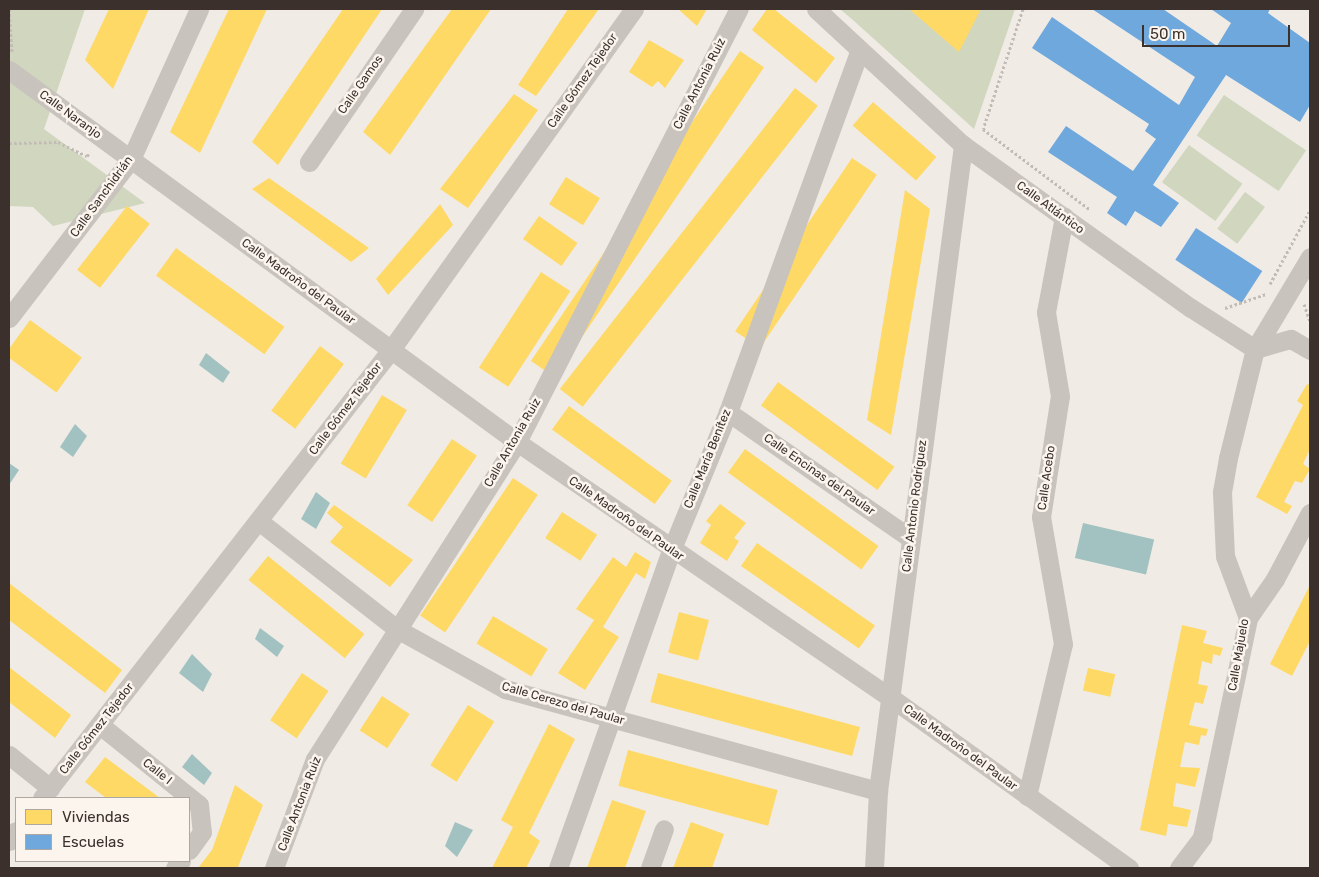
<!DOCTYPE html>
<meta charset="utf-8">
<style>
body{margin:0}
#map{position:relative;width:1319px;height:877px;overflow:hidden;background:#f0ebe5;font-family:Rubik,sans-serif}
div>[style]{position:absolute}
.green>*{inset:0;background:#d1d6bf;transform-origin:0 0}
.water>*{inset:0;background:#a1c2c1;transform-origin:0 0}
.homes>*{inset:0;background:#ffd966;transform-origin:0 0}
.schools>*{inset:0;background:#6fa8dc;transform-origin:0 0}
.path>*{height:3px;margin-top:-1.5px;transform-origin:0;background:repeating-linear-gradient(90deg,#c2bbb6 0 2.5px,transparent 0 5px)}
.street>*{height:19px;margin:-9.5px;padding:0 9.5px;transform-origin:9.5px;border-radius:9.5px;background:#c9c3be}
span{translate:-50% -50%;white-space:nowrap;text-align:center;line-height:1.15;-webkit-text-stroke:5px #fbf5ee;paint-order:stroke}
.street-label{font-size:12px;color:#3b302b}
.frame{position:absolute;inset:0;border:10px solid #3b302b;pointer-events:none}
.legend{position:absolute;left:15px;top:797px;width:175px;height:65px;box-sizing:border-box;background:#fbf5ee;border:1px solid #aea6a0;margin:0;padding:6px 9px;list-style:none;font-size:15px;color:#3b302b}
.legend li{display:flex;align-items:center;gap:10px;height:25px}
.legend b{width:25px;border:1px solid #aea6a0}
.scale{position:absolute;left:1142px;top:25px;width:148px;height:22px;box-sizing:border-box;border:2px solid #3b302b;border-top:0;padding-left:6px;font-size:15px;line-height:18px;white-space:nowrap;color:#3b302b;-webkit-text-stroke:4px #fbf5ee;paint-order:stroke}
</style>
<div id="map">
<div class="green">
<i style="clip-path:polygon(9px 9px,85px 9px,44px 129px,145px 203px,53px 226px,33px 207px,9px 206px)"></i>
<i style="clip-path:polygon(840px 9px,1015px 9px,974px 129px,854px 21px)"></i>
<i style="left:1224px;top:95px;width:99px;height:49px;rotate:34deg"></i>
<i style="left:1189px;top:145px;width:66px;height:46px;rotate:36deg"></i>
<i style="left:1245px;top:192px;width:25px;height:46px;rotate:37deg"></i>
</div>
<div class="water">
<i style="clip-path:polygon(206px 353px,230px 372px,223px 383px,199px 365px)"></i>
<i style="clip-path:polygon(75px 424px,87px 436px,73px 457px,60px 447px)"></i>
<i style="clip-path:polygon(9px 463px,19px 470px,9px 485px)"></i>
<i style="clip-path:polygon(316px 492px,330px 503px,316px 529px,301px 519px)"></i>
<i style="left:1083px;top:523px;width:73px;height:36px;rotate:13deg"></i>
<i style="clip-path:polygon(260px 628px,284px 646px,277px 657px,255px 639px)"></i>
<i style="clip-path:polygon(192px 654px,212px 674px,203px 692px,179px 673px)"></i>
<i style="clip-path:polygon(192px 754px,212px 773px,204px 785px,182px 767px)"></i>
<i style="clip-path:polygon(455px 822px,473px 830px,457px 857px,445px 846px)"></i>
</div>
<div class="homes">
<i style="clip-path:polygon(109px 9px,149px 9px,113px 89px,85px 60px)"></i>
<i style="clip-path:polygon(229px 9px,267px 9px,200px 153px,170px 132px)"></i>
<i style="clip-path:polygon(343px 9px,382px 9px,278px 165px,252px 142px)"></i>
<i style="clip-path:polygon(452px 9px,491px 9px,390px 155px,363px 132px)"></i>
<i style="clip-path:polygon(568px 9px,599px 9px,536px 96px,518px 85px)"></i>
<i style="clip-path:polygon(678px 9px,707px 9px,697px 26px)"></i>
<i style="clip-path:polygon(767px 9px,774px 9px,835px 58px,816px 83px,752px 30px)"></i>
<i style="clip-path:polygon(909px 9px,981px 9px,959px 52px)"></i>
<i style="clip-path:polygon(649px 40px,684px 60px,665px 88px,658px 81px,652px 87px,629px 72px)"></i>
<i style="left:740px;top:51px;width:29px;height:374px;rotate:34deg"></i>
<i style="left:795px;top:88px;width:29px;height:382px;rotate:38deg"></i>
<i style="clip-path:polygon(514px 94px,538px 110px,468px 208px,440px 189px)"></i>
<i style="left:873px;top:102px;width:84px;height:31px;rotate:41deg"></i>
<i style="left:852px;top:158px;width:30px;height:209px;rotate:34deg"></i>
<i style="left:566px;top:177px;width:40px;height:32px;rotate:32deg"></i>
<i style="clip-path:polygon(269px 178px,369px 248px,351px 262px,252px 189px)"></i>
<i style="clip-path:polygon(905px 190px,930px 209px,891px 435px,867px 420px)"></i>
<i style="clip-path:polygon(440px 204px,453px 225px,388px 295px,376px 279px)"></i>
<i style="left:127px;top:206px;width:29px;height:81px;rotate:38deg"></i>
<i style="left:539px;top:216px;width:47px;height:28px;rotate:35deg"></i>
<i style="left:176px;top:248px;width:134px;height:34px;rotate:36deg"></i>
<i style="left:541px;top:272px;width:35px;height:114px;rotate:33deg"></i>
<i style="left:30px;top:320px;width:64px;height:43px;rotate:36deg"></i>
<i style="left:320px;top:346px;width:30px;height:81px;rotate:37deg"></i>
<i style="left:778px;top:382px;width:144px;height:29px;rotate:36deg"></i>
<i style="clip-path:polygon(1307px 384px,1310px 385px,1310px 449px,1303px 464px,1310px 469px,1302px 483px,1295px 481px,1284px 502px,1292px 506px,1287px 514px,1256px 497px,1303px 405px,1297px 401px)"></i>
<i style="left:382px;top:395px;width:29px;height:80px;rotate:31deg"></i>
<i style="left:569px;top:406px;width:127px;height:29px;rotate:36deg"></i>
<i style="left:452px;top:439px;width:30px;height:80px;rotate:34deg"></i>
<i style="left:745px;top:449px;width:165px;height:29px;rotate:36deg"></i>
<i style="left:513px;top:478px;width:30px;height:166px;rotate:34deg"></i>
<i style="clip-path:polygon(720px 504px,746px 523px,734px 538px,739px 541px,727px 561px,700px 543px,711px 525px,706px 521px)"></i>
<i style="clip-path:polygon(334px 505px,413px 560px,390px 587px,330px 542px,343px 527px,327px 513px)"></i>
<i style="left:562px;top:512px;width:42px;height:31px;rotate:33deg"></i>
<i style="left:757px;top:543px;width:144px;height:28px;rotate:35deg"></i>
<i style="clip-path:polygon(635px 552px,651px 562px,645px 579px,636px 573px,603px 627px,619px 637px,585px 690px,558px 673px,594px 620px,576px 609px,613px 557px,626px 567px)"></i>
<i style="left:268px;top:556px;width:124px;height:31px;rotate:39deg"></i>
<i style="clip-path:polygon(9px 583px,122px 670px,105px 693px,9px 620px)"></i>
<i style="clip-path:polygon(1310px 585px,1310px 641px,1292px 676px,1270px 664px)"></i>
<i style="left:679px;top:612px;width:31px;height:42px;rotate:15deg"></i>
<i style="left:493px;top:616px;width:64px;height:32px;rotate:31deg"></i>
<i style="clip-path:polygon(1182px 625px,1207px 631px,1203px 643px,1223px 648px,1220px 656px,1213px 654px,1212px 664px,1202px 661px,1198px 684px,1208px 686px,1203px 704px,1195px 702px,1189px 725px,1208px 729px,1206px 736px,1201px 735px,1199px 745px,1185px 742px,1180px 767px,1200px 768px,1195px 787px,1176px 783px,1173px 806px,1191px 810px,1187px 827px,1168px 824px,1166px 836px,1140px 830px)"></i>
<i style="clip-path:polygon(9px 667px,71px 715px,55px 738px,9px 702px)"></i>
<i style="left:1088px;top:668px;width:28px;height:23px;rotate:13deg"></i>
<i style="left:302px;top:673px;width:32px;height:57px;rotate:34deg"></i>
<i style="left:658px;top:673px;width:209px;height:30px;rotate:15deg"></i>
<i style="left:382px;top:696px;width:33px;height:41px;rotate:33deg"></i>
<i style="left:468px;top:705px;width:31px;height:71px;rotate:32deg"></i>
<i style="clip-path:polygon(549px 724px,575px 739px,529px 833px,540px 841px,526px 868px,492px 868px,513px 827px,501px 820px)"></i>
<i style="left:628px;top:750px;width:155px;height:37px;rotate:15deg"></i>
<i style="clip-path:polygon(105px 757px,160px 798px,106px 798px,85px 782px)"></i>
<i style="clip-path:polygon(235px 785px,263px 805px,238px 867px,198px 868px,212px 850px)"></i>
<i style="clip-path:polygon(612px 800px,646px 811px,625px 868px,587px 868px)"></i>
<i style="clip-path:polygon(691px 822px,724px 834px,712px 868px,673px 868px)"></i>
</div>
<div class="schools">
<i style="clip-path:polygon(1092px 9px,1163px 9px,1217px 46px,1231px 23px,1211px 9px,1270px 9px,1268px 13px,1310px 43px,1310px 105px,1300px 122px,1226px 75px,1153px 185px,1179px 203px,1161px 227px,1135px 211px,1126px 226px,1107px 213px,1117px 197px,1048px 152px,1066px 126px,1133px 171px,1156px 139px,1145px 131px,1149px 124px,1032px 48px,1052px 17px,1179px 105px,1195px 77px)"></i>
<i style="left:1196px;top:228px;width:79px;height:38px;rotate:33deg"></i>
</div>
<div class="path">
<i style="left:9px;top:9px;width:44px;rotate:86.1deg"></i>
<i style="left:1023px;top:9px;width:126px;rotate:108.4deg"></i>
<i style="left:983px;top:129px;width:133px;rotate:37deg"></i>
<i style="left:9px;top:143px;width:49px;rotate:-1.2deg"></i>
<i style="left:58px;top:142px;width:32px;rotate:26deg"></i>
<i style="left:87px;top:156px;width:5px;rotate:-53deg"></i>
<i style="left:1270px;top:284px;width:84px;rotate:-61.6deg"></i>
<i style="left:1304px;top:304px;width:18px;rotate:71deg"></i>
<i style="left:1225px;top:308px;width:43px;rotate:-18.9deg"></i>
</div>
<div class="street">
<i style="left:816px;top:9px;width:200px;rotate:42.8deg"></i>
<i style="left:963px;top:145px;width:280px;rotate:35.6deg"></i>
<i style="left:1191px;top:308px;width:76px;rotate:32.6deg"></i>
<i style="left:1255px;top:349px;width:37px;rotate:-16deg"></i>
<i style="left:1291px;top:339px;width:22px;rotate:30deg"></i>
<i style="left:9px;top:70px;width:630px;rotate:36.21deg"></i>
<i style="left:517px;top:442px;width:452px;rotate:34.4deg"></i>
<i style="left:890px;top:697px;width:294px;rotate:35.6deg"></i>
<i style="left:309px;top:162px;width:186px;rotate:-55.5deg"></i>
<i style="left:9px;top:318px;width:200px;rotate:-52.5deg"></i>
<i style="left:131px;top:159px;width:165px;rotate:-65.6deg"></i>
<i style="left:728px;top:412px;width:221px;rotate:34.7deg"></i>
<i style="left:260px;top:522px;width:174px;rotate:38deg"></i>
<i style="left:397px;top:629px;width:124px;rotate:29.1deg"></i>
<i style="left:505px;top:689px;width:387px;rotate:15.3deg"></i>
<i style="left:1248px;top:618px;width:47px;rotate:-55.3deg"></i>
<i style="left:1275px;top:579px;width:75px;rotate:-62.1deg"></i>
<i style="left:100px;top:725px;width:127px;rotate:38.9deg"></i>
<i style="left:199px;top:805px;width:27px;rotate:84deg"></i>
<i style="left:202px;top:832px;width:22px;rotate:126deg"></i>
<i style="left:9px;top:755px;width:53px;rotate:38.8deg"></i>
<i style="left:1027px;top:796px;width:156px;rotate:-76.7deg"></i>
<i style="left:1063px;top:644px;width:129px;rotate:-99.8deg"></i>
<i style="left:1041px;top:517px;width:122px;rotate:-81.1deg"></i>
<i style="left:1060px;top:396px;width:85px;rotate:-99.5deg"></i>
<i style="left:1046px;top:312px;width:97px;rotate:-79.3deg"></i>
<i style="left:42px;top:798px;width:566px;rotate:-52.1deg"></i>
<i style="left:390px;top:351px;width:420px;rotate:-54.5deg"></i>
<i style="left:9px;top:841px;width:12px;rotate:-55deg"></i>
<i style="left:175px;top:868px;width:9px;rotate:-49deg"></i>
<i style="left:274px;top:868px;width:116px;rotate:-69.4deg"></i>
<i style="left:315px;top:759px;width:376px;rotate:-57.5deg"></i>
<i style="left:517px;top:442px;width:487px;rotate:-62.9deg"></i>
<i style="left:558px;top:868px;width:337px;rotate:-70.4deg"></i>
<i style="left:671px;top:551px;width:150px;rotate:-67.7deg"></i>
<i style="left:728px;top:412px;width:385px;rotate:-70deg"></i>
<i style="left:650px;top:868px;width:41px;rotate:-70.3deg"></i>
<i style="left:874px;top:868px;width:77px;rotate:-87deg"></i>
<i style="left:878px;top:791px;width:652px;rotate:-82.5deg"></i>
<i style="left:1179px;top:868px;width:39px;rotate:-53deg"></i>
<i style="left:1202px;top:837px;width:224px;rotate:-78.1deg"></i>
<i style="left:1248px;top:618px;width:66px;rotate:-110.4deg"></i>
<i style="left:1225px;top:556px;width:64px;rotate:-92.7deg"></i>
<i style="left:1222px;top:492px;width:35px;rotate:-80deg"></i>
<i style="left:1228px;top:458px;width:112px;rotate:-76.1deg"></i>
<i style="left:1255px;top:349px;width:107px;rotate:-59.1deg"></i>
</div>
<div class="street-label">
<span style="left:583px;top:81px;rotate:-55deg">Calle Gómez Tejedor</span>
<span style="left:700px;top:84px;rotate:-63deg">Calle Antonia Ruiz</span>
<span style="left:361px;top:85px;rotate:-55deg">Calle Gamos</span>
<span style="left:70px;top:115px;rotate:36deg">Calle Naranjo</span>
<span style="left:102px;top:197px;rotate:-54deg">Calle Sanchidrián</span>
<span style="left:1050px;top:208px;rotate:36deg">Calle Atlántico</span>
<span style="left:298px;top:282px;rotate:36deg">Calle Madroño del Paular</span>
<span style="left:346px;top:409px;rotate:-53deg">Calle Gómez Tejedor</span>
<span style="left:513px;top:443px;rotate:-60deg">Calle Antonia Ruiz</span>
<span style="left:708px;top:459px;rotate:-68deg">Calle María Benítez</span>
<span style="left:819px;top:475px;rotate:35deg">Calle Encinas del Paular</span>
<span style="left:1047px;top:478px;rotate:-82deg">Calle Acebo</span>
<span style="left:915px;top:506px;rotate:-83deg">Calle Antonio Rodríguez</span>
<span style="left:626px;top:519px;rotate:35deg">Calle Madroño del Paular</span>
<span style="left:1239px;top:655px;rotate:-80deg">Calle Majuelo</span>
<span style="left:563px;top:704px;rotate:16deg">Calle Cerezo del Paular</span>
<span style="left:97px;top:729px;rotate:-52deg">Calle Gómez Tejedor</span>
<span style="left:960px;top:748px;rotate:36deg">Calle Madroño del Paular</span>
<span style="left:157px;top:772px;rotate:39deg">Calle I</span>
<span style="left:300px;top:804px;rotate:-69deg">Calle Antonia Ruiz</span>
</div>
<div class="frame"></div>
<ul class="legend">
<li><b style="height:14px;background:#ffd966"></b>Viviendas</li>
<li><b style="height:14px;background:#6fa8dc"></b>Escuelas</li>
</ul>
<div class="scale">50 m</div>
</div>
